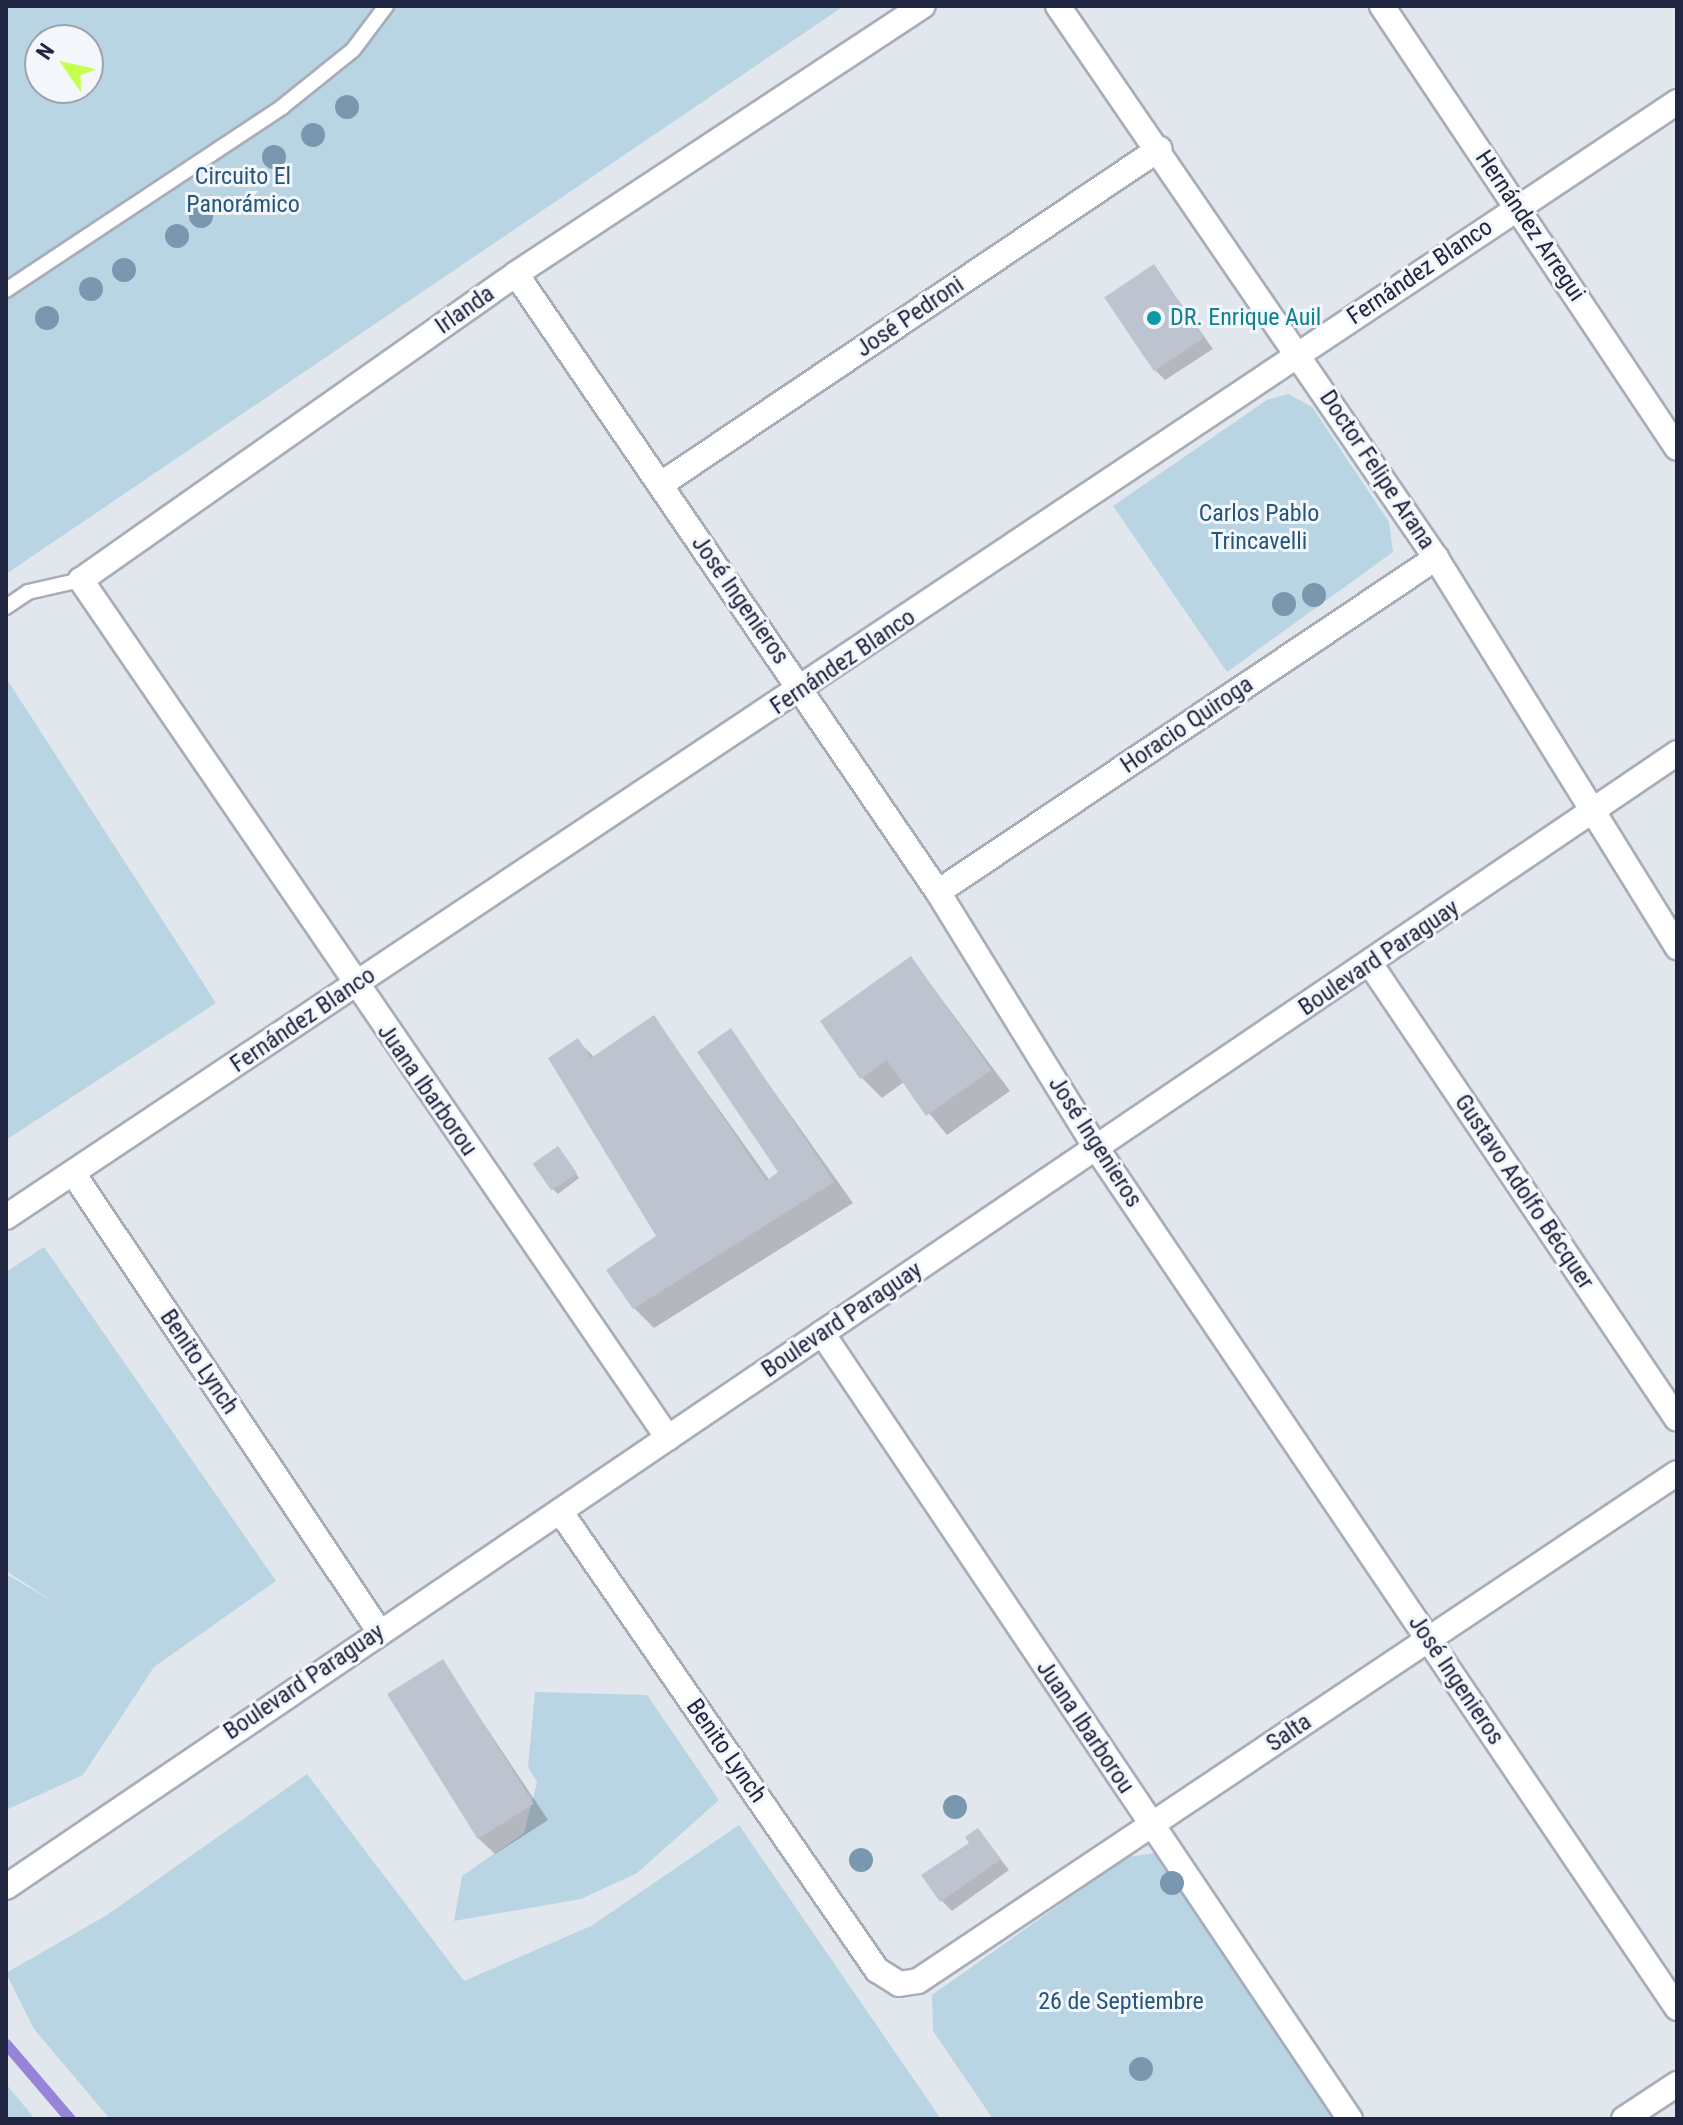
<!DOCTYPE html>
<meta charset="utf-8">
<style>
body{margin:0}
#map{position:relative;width:1683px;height:2125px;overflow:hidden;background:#e2e7ee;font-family:"Roboto Condensed",sans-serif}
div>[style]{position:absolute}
.green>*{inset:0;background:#b9d4e2}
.shadow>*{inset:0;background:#0003}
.stream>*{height:11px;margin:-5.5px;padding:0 5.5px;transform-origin:5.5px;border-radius:5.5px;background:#9784d9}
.building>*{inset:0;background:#bec4cf;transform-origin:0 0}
.roads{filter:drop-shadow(2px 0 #a8adba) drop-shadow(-2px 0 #a8adba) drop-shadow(0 2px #a8adba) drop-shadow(0 -2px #a8adba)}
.lane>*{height:14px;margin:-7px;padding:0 7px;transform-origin:7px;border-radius:7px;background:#fff}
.street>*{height:24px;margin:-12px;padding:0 12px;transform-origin:12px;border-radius:12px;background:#fff}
.secondary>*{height:24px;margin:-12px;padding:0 12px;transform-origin:12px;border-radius:12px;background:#fff}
.trees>*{width:24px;height:24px;margin:-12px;border-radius:50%;background:#7a97b0}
.dots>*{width:22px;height:22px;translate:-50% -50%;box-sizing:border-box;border:4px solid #f3f6fa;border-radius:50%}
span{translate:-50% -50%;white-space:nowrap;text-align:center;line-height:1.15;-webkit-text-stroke:6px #f3f6fa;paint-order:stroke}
.park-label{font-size:24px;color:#25557d}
.street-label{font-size:24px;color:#202642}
.culture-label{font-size:24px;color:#0d838f}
.left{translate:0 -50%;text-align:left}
.frame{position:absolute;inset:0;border:8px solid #202642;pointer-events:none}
.north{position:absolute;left:24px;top:24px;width:80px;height:80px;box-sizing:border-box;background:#f3f6fa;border:2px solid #9fa3b0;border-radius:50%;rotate:304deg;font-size:22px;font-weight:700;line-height:32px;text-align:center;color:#202642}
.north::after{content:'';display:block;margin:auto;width:28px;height:36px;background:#c7ff4f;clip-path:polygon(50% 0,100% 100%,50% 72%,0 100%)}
</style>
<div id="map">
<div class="green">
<i style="clip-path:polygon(evenodd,6px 6px,844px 6px,6px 574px,6px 6px,40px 40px,88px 40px,88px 88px,40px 88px,40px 40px)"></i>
<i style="clip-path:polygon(1288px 394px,1312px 407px,1389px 522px,1393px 552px,1227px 672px,1113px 506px,1267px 400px)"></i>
<i style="clip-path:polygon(6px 678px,216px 1003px,6px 1140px)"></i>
<i style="clip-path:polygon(44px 1247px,276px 1581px,154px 1667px,83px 1775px,6px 1810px,6px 1574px,54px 1602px,6px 1571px,6px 1272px)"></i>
<i style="clip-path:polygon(535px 1692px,647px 1695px,719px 1800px,637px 1873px,581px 1899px,454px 1921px,462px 1876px,524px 1833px,537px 1782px,528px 1767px)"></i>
<i style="clip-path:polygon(307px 1774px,464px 1981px,591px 1926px,739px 1825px,941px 2119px,110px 2119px,34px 2029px,6px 1973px,107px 1915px)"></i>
<i style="clip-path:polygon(1155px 1853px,1167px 1859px,1347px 2119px,993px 2119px,933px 2031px,932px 1995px,1127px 1857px)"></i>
<i style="clip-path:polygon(6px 2084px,35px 2119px,6px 2119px)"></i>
</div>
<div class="shadow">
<i style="clip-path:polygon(1154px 266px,1213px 349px,1165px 380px,1155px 370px)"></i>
<i style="clip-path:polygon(911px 958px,1010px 1091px,947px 1135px,904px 1082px,882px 1098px,862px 1078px)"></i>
<i style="clip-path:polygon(654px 1018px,770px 1181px,781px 1173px,731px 1031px,853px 1203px,654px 1328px,634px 1308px,658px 1237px,577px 1040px,595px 1058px)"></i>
<i style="clip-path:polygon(562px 1153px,579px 1178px,558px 1194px,553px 1189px)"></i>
<i style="clip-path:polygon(442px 1661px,548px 1820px,495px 1854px,479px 1839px)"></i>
<i style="clip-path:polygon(978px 1831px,1009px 1870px,952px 1911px,942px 1901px)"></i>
</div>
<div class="stream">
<i style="left:6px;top:2044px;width:99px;rotate:49.5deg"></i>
</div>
<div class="building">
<i style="left:1154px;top:264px;width:89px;height:60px;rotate:56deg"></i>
<i style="clip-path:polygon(911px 956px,991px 1070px,926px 1116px,887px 1060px,860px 1079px,820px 1021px)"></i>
<i style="clip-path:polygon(654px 1015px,766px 1181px,778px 1172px,697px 1052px,731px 1028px,834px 1182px,633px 1309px,606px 1270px,656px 1236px,548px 1058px,578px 1038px,591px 1058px)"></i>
<i style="left:558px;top:1146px;width:33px;height:31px;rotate:55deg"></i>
<i style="left:443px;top:1659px;width:171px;height:66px;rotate:58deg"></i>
<i style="clip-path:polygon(978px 1828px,1001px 1859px,940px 1902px,921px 1875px,969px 1843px,965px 1837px)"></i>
</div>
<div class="roads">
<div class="lane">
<i style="left:6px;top:290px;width:331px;rotate:-33.5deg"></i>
<i style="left:282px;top:107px;width:91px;rotate:-38.8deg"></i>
<i style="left:353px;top:50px;width:55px;rotate:-53.1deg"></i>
<i style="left:6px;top:607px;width:27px;rotate:-34deg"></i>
<i style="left:28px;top:592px;width:54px;rotate:-12.8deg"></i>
</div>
<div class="street">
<i style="left:1058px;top:6px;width:669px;rotate:55.6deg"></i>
<i style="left:1436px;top:558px;width:458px;rotate:58.2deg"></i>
<i style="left:1382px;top:6px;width:531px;rotate:56.28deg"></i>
<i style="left:516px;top:274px;width:748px;rotate:55.67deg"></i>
<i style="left:938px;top:892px;width:299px;rotate:58.3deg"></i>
<i style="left:1095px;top:1146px;width:1040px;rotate:55.97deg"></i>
<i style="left:660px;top:485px;width:602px;rotate:-33.95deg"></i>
<i style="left:938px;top:892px;width:600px;rotate:-33.85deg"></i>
<i style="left:1371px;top:965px;width:547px;rotate:56.02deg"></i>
<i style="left:73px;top:1173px;width:551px;rotate:56.25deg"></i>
<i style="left:6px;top:1217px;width:2009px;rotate:-33.71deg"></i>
<i style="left:822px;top:1333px;width:947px;rotate:56.11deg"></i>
<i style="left:668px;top:1438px;width:1040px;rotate:-124.38deg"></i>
<i style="left:81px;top:580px;width:532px;rotate:-35.12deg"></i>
<i style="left:516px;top:274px;width:487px;rotate:-33.4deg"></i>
<i style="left:560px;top:1511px;width:558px;rotate:55.37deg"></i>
<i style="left:877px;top:1970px;width:26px;rotate:32deg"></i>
<i style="left:899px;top:1984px;width:19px;rotate:-9deg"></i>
<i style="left:918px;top:1981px;width:913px;rotate:-33.79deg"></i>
<i style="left:1624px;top:2119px;width:64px;rotate:-33.4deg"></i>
</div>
<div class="secondary">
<i style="left:6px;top:1887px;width:2019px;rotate:-34.16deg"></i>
</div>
</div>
<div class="trees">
<i style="left:347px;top:107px"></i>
<i style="left:313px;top:135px"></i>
<i style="left:274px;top:157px"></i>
<i style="left:201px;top:216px"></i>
<i style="left:177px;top:236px"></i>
<i style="left:124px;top:270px"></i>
<i style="left:91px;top:289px"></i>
<i style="left:47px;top:318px"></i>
<i style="left:1314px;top:595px"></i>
<i style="left:1284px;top:604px"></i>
<i style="left:955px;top:1807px"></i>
<i style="left:861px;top:1860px"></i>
<i style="left:1172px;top:1883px"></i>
<i style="left:1141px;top:2069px"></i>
</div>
<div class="dots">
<i style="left:1154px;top:318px;background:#0f9aa8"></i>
</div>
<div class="park-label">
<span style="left:243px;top:191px">Circuito El<br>Panorámico</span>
<span style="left:1259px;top:528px">Carlos Pablo<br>Trincavelli</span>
<span style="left:1121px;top:2002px">26 de Septiembre</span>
</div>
<div class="street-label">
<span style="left:1530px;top:226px;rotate:56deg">Hernández Arregui</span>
<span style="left:1420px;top:272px;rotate:-34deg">Fernández Blanco</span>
<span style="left:465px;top:310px;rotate:-35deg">Irlanda</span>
<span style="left:910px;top:317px;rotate:-34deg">José Pedroni</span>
<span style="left:1377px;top:470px;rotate:56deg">Doctor Felipe Arana</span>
<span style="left:740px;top:600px;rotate:55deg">José Ingenieros</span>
<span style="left:843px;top:662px;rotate:-34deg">Fernández Blanco</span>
<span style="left:1187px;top:725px;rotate:-34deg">Horacio Quiroga</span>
<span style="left:1379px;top:958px;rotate:-34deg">Boulevard Paraguay</span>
<span style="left:303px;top:1020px;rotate:-34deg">Fernández Blanco</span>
<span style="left:427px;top:1090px;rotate:55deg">Juana Ibarborou</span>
<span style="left:1095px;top:1142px;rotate:57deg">José Ingenieros</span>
<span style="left:1524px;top:1192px;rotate:56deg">Gustavo Adolfo Bécquer</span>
<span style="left:842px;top:1320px;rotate:-34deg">Boulevard Paraguay</span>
<span style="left:199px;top:1362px;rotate:56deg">Benito Lynch</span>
<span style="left:1456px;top:1680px;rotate:56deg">José Ingenieros</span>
<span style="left:304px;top:1682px;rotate:-34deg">Boulevard Paraguay</span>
<span style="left:1085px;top:1727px;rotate:56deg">Juana Ibarborou</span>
<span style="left:1289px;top:1733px;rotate:-34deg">Salta</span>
<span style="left:726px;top:1751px;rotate:55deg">Benito Lynch</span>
</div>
<div class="culture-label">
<span class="left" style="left:1170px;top:318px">DR. Enrique Auil</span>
</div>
<div class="frame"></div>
<div class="north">N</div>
</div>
